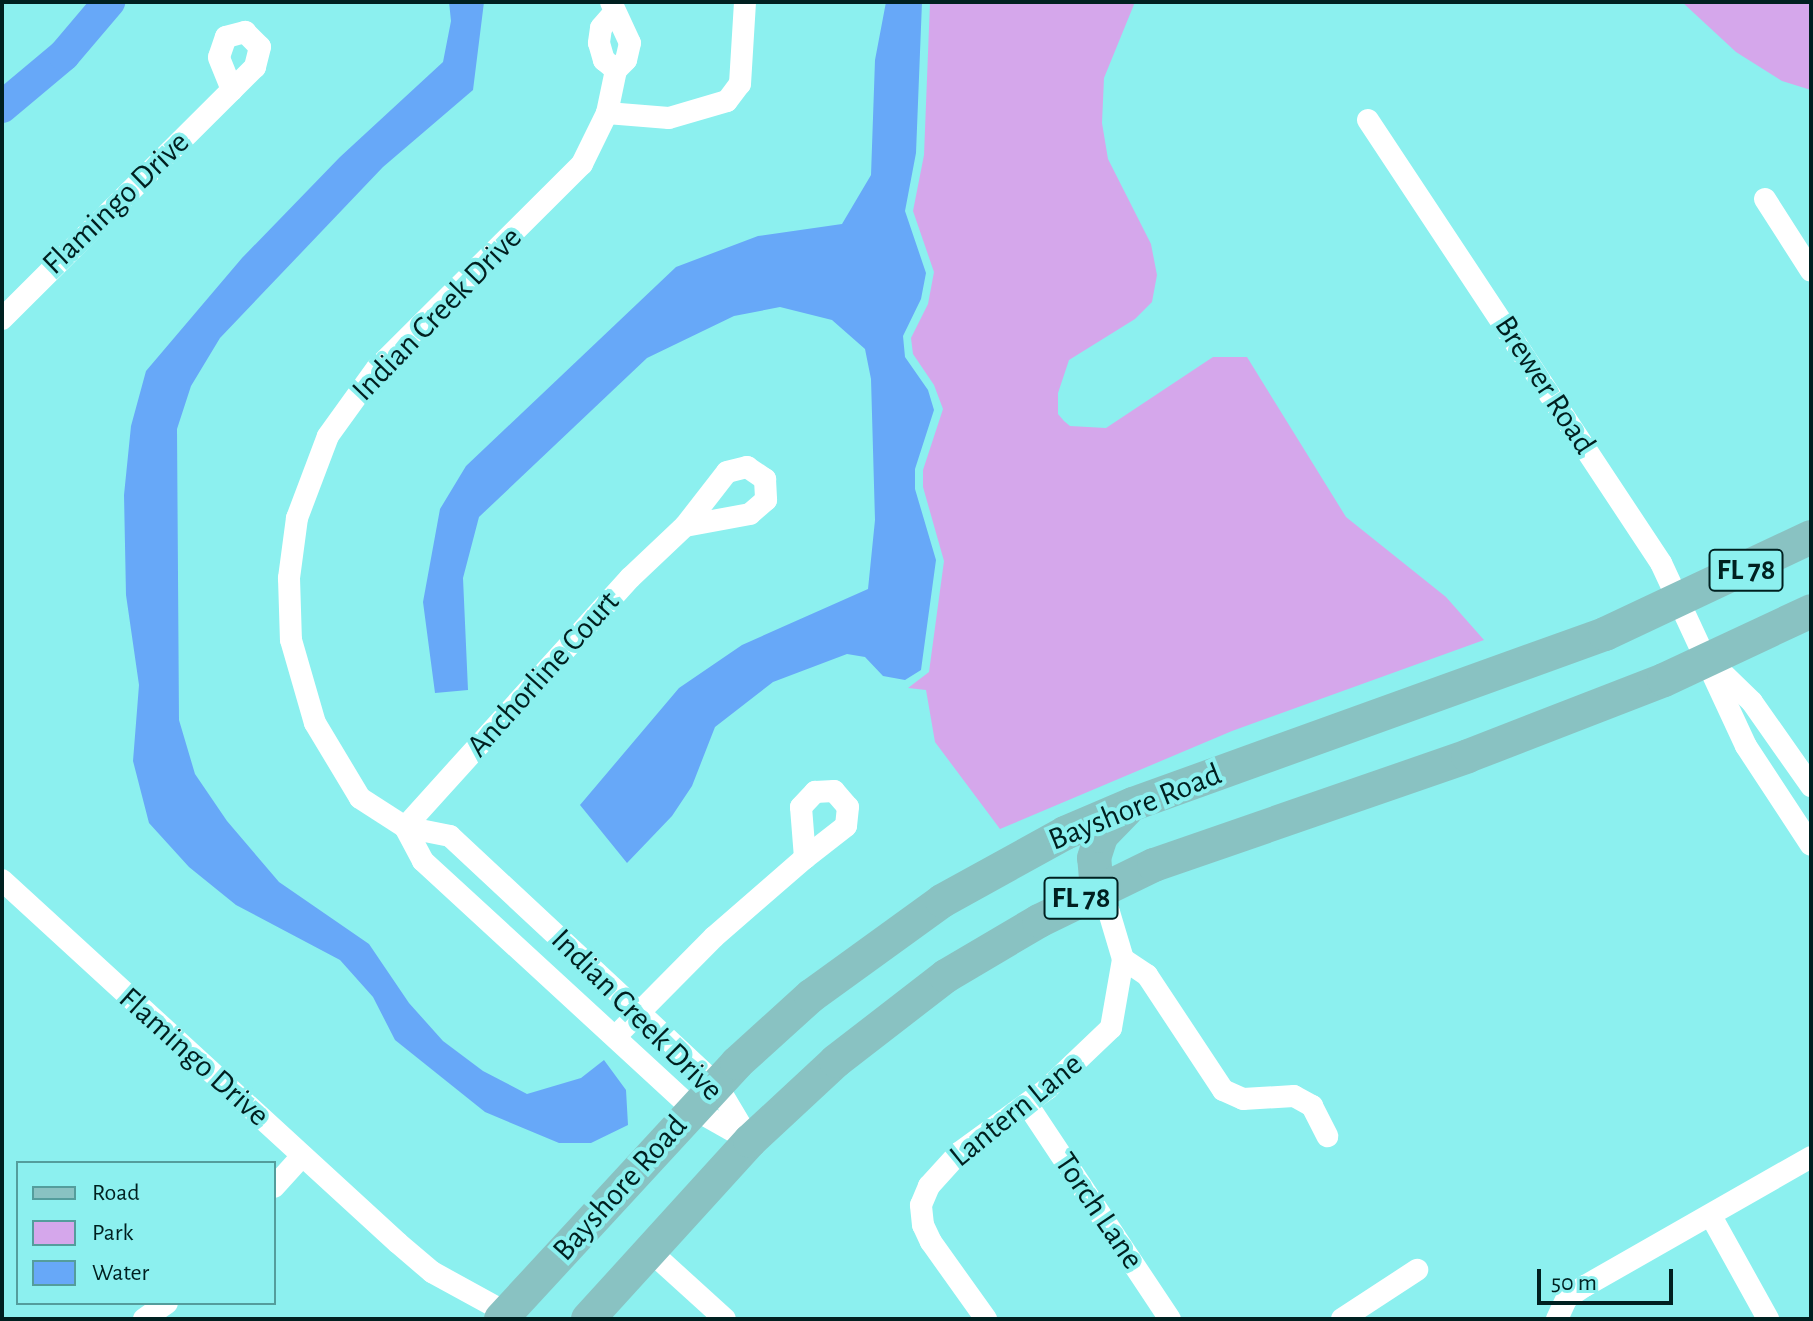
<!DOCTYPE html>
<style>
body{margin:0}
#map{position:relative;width:1813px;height:1321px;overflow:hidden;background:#8cf0ef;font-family:"Alegreya Sans",sans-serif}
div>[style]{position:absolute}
.green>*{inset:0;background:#d5a7eb}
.water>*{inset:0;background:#67a8f8}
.river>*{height:32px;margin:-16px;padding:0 16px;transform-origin:16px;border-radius:16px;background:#67a8f8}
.minor>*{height:22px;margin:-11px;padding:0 11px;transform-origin:11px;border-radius:11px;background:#fff}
.primary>*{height:34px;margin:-17px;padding:0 17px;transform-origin:17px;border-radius:17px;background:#89c2c2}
span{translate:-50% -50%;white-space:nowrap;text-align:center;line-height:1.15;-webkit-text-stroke:8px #8cf0ef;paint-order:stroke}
.shield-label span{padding:2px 6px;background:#8cf0ef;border:2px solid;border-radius:6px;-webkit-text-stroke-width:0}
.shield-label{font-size:30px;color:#002020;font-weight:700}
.street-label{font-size:32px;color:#002020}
.frame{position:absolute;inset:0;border:4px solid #002020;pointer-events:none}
.legend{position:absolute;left:16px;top:1161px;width:260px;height:144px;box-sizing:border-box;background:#8cf0ef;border:2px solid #549d9c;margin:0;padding:10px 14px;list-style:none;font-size:24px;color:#002020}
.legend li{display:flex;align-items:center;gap:16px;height:40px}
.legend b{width:40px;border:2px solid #549d9c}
.scale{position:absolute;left:1537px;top:1269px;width:136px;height:36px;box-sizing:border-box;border:4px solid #002020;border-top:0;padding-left:10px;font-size:24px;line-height:28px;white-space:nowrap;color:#002020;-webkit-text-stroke:6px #8cf0ef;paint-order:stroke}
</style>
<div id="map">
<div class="green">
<i style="clip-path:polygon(930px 2px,1135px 2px,1104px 78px,1102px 123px,1108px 159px,1151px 244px,1157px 275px,1152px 302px,1135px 319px,1069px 360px,1058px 393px,1058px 414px,1064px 421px,1070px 426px,1106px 428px,1213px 357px,1247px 357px,1346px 517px,1446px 597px,1484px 640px,1232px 731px,1000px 829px,935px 742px,926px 690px,908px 688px,929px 672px,944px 561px,923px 487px,923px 470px,943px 409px,934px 385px,913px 354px,911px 338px,928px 304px,934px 272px,913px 211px,924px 155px)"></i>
<i style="clip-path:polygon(1682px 2px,1811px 2px,1811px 90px,1782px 81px,1736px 52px)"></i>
</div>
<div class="water">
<i style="clip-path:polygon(449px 2px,484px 2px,473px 90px,383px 167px,220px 338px,191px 386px,177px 429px,179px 720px,195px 774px,227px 821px,279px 882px,369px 944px,409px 1003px,443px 1041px,483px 1071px,527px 1094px,581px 1078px,604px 1060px,626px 1090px,628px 1125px,591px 1143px,559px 1143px,485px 1112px,395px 1040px,373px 997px,340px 960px,236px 905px,189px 867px,149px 823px,133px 761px,139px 685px,126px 595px,124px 495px,131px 426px,146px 371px,242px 258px,340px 157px,443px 62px,451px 21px)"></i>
<i style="clip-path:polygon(886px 2px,922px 2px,916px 153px,905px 211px,926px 273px,921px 299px,903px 336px,905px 357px,928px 390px,934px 410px,915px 469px,915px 489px,936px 560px,921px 670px,905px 680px,883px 676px,865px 657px,847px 654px,773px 682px,715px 727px,692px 786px,672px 816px,627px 863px,580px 805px,679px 688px,742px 645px,868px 589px,875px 520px,871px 379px,865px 349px,832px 320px,780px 307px,734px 316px,647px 358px,479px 517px,463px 578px,468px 690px,435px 693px,423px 602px,440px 509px,466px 466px,676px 267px,758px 236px,842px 224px,871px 175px,875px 60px)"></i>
</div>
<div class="river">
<i style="left:2px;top:107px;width:81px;rotate:-40deg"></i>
<i style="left:64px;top:55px;width:70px;rotate:-49.7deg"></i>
</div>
<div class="minor">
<i style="left:611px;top:2px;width:45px;rotate:65.1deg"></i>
<i style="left:630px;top:43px;width:17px;rotate:103deg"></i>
<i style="left:626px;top:60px;width:14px;rotate:135deg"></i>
<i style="left:616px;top:70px;width:44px;rotate:101.8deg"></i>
<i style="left:607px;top:113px;width:57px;rotate:116.1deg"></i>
<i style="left:582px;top:164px;width:289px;rotate:135.1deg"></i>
<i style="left:377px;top:368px;width:84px;rotate:125.8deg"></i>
<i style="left:328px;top:436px;width:88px;rotate:110.7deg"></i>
<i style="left:297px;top:518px;width:61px;rotate:97.6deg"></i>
<i style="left:289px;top:578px;width:62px;rotate:88.2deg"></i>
<i style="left:291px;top:640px;width:86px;rotate:73.9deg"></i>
<i style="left:315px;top:723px;width:87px;rotate:59deg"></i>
<i style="left:360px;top:798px;width:54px;rotate:32.8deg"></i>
<i style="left:405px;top:827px;width:46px;rotate:11.3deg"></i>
<i style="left:450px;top:836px;width:364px;rotate:43deg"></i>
<i style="left:716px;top:1084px;width:66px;rotate:59.2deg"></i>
<i style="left:613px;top:14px;width:18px;rotate:131deg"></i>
<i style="left:601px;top:28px;width:15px;rotate:98deg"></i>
<i style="left:599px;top:43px;width:18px;rotate:74deg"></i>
<i style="left:604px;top:60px;width:16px;rotate:40deg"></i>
<i style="left:245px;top:32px;width:21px;rotate:45deg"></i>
<i style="left:260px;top:47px;width:21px;rotate:104deg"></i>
<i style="left:255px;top:67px;width:33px;rotate:135deg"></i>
<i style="left:232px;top:90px;width:35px;rotate:-112deg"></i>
<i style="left:219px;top:57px;width:21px;rotate:-71deg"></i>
<i style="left:226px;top:37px;width:20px;rotate:-15deg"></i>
<i style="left:607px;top:113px;width:62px;rotate:4.6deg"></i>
<i style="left:669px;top:118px;width:60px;rotate:-16.3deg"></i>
<i style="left:727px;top:101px;width:21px;rotate:-53deg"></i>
<i style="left:740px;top:84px;width:82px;rotate:-86.5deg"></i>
<i style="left:1368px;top:120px;width:531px;rotate:56.52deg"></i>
<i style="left:1661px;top:563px;width:202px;rotate:65.1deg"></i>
<i style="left:1746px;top:746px;width:118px;rotate:56.7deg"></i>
<i style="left:1765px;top:199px;width:85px;rotate:57.4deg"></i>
<i style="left:2px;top:319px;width:325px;rotate:-44.9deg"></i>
<i style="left:747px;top:467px;width:22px;rotate:34deg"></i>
<i style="left:765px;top:479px;width:21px;rotate:87deg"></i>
<i style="left:766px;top:500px;width:21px;rotate:139deg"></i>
<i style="left:750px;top:514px;width:66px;rotate:169.5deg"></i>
<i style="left:685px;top:526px;width:68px;rotate:-52.1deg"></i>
<i style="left:727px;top:472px;width:21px;rotate:-14deg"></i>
<i style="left:1718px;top:669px;width:47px;rotate:44.1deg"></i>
<i style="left:1752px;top:702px;width:103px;rotate:54.9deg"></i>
<i style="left:834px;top:791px;width:21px;rotate:49deg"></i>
<i style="left:848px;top:807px;width:19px;rotate:96deg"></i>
<i style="left:846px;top:826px;width:52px;rotate:142deg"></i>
<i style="left:805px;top:858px;width:51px;rotate:-94.5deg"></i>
<i style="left:801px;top:807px;width:21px;rotate:-47deg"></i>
<i style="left:815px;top:792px;width:19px;rotate:-3deg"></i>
<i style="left:405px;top:827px;width:38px;rotate:62deg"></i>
<i style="left:423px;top:861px;width:365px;rotate:42.6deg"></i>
<i style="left:692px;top:1108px;width:63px;rotate:29.4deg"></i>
<i style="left:405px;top:827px;width:336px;rotate:-47.9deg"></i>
<i style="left:630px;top:578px;width:76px;rotate:-43.4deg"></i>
<i style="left:2px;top:880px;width:537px;rotate:42.51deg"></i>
<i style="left:398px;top:1243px;width:45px;rotate:40.5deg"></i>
<i style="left:432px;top:1272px;width:85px;rotate:28.7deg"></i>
<i style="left:1123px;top:959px;width:29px;rotate:34deg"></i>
<i style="left:1147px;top:975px;width:138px;rotate:56.5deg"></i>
<i style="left:1223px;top:1090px;width:22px;rotate:24deg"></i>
<i style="left:1243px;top:1099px;width:51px;rotate:-3.4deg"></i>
<i style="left:1294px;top:1096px;width:21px;rotate:29deg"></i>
<i style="left:1312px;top:1106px;width:34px;rotate:63deg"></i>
<i style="left:616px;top:1036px;width:139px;rotate:-45.3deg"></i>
<i style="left:714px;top:937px;width:121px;rotate:-41deg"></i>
<i style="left:1027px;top:1104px;width:258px;rotate:56.4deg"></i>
<i style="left:274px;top:1187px;width:42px;rotate:-47.9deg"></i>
<i style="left:1711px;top:1216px;width:118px;rotate:61deg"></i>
<i style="left:650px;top:1251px;width:101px;rotate:42.2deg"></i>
<i style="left:144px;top:1319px;width:28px;rotate:-35deg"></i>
<i style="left:986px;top:1319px;width:95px;rotate:-125.5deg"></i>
<i style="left:931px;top:1242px;width:19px;rotate:-115deg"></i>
<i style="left:923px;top:1225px;width:20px;rotate:-96deg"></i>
<i style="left:921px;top:1205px;width:21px;rotate:-67deg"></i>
<i style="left:929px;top:1186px;width:45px;rotate:-47.7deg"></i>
<i style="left:959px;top:1153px;width:109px;rotate:-36deg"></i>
<i style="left:1047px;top:1089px;width:88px;rotate:-43.6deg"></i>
<i style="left:1111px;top:1028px;width:70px;rotate:-80.1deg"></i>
<i style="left:1123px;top:959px;width:49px;rotate:-106.6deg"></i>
<i style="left:1109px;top:912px;width:25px;rotate:-119deg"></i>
<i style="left:1342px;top:1319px;width:90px;rotate:-33.2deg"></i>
<i style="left:1557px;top:1319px;width:23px;rotate:-65deg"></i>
<i style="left:1567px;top:1298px;width:22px;rotate:-34deg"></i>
<i style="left:1585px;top:1286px;width:260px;rotate:-29.7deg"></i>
</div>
<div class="primary">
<i style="left:1097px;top:890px;width:32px;rotate:-95deg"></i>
<i style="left:1094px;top:858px;width:23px;rotate:-72deg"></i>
<i style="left:1101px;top:836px;width:37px;rotate:-46deg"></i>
<i style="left:501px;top:1319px;width:348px;rotate:-47.3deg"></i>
<i style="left:737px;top:1063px;width:100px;rotate:-42.2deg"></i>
<i style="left:811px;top:996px;width:162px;rotate:-35.9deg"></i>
<i style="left:942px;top:901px;width:141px;rotate:-28.9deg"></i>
<i style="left:1065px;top:833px;width:74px;rotate:-23.1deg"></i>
<i style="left:1133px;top:804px;width:502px;rotate:-19.81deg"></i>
<i style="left:1605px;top:634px;width:228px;rotate:-25.2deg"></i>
<i style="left:588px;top:1319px;width:241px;rotate:-47.7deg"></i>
<i style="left:750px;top:1141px;width:117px;rotate:-42.9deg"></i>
<i style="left:836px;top:1061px;width:139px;rotate:-37.7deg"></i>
<i style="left:946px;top:976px;width:108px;rotate:-30.6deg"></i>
<i style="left:1039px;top:921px;width:128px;rotate:-26deg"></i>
<i style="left:1154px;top:865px;width:332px;rotate:-19.1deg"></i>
<i style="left:1468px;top:756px;width:210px;rotate:-21.2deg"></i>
<i style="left:1664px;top:680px;width:162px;rotate:-25.1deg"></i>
</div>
<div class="shield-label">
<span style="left:1746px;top:570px">FL 78</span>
<span style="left:1081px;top:898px">FL 78</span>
</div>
<div class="street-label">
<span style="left:116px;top:203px;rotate:-44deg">Flamingo Drive</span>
<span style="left:437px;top:314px;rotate:-46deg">Indian Creek Drive</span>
<span style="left:1545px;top:385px;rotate:57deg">Brewer Road</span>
<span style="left:543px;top:674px;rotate:-48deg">Anchorline Court</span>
<span style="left:1135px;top:807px;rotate:-22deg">Bayshore Road</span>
<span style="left:637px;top:1015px;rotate:45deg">Indian Creek Drive</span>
<span style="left:194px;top:1057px;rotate:42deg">Flamingo Drive</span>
<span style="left:1016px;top:1110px;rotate:-39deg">Lantern Lane</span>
<span style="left:620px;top:1188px;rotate:-48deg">Bayshore Road</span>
<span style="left:1099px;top:1211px;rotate:56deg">Torch Lane</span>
</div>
<div class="frame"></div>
<ul class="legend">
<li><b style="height:10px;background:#89c2c2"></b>Road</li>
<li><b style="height:22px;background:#d5a7eb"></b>Park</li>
<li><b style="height:22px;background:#67a8f8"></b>Water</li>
</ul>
<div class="scale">50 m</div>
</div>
